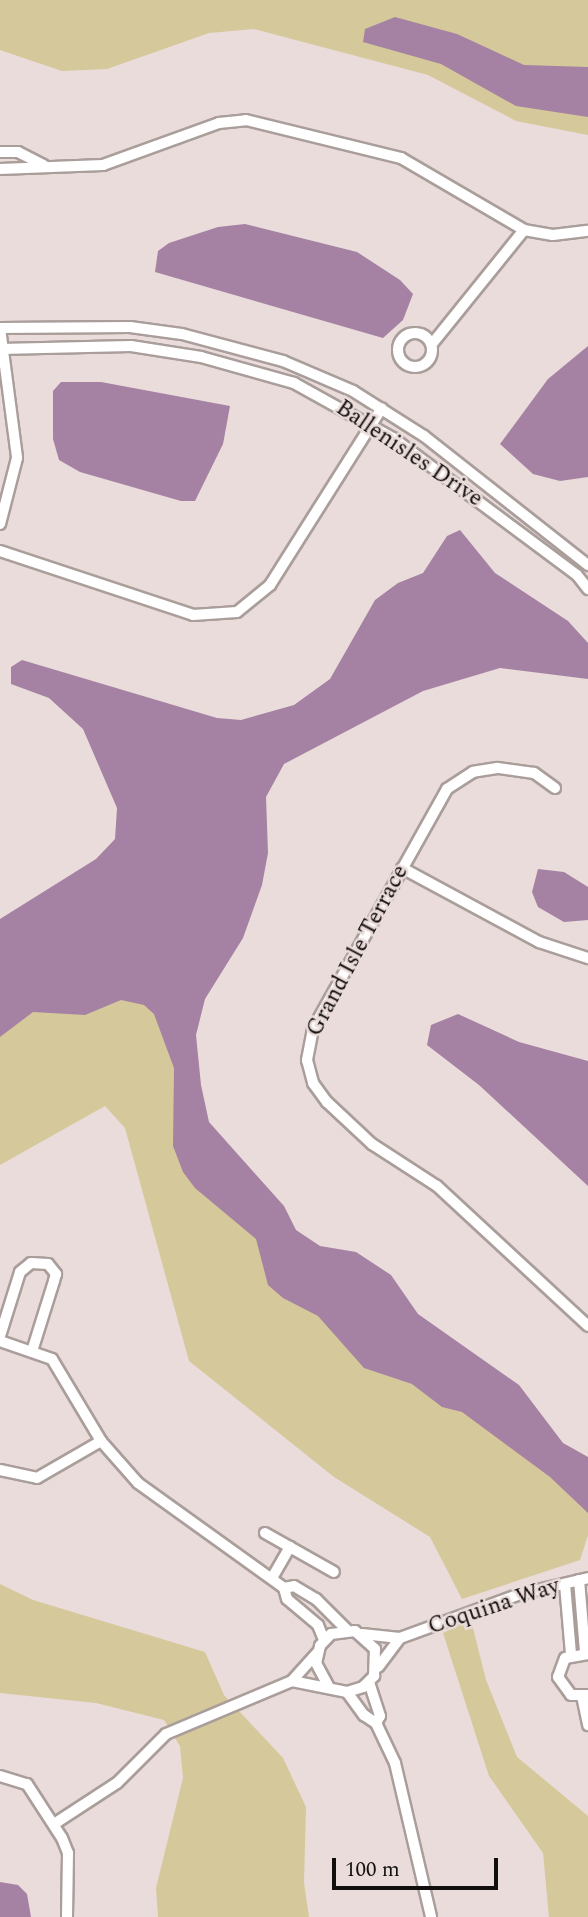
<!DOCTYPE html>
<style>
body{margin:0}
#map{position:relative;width:588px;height:1917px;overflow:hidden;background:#eadcda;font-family:Spectral,serif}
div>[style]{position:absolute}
.green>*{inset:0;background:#d5c89a}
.water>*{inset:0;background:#a581a3}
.roads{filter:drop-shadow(2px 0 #aa9e9b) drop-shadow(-2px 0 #aa9e9b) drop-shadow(0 2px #aa9e9b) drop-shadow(0 -2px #aa9e9b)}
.street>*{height:10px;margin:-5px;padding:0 5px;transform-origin:5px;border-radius:5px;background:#fff}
.street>.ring{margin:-5px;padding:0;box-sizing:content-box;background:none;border:10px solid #fff;border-radius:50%}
span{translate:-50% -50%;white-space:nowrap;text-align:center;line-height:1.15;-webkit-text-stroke:5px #eadcda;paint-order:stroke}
.street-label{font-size:23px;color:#120e0d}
.scale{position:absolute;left:332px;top:1858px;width:166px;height:32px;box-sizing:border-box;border:4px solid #120e0d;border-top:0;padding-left:9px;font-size:21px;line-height:24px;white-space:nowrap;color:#120e0d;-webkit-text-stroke:5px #eadcda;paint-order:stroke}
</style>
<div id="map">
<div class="green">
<i style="clip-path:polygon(0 0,588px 0,588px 135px,516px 121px,428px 75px,254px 29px,209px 33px,107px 69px,62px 71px,0 50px)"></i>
<i style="clip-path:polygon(208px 824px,173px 1013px,194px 1133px,248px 1205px,588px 1497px,588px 1535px,580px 1560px,462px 1599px,430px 1537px,334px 1477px,189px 1361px,125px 1128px,105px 1106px,0 1165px,0 974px)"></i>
<i style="clip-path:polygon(0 1584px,33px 1600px,205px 1652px,224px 1695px,283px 1758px,306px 1807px,304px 1883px,309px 1917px,158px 1917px,156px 1888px,183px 1778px,180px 1746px,164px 1720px,96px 1703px,0 1693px)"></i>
<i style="clip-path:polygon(471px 1620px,486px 1680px,517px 1757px,588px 1816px,588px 1917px,549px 1917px,543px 1853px,489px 1776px,443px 1633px)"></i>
</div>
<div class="water">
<i style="clip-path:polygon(395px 17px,457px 34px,524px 65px,588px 67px,588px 117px,516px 106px,441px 64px,363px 42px,365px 29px)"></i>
<i style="clip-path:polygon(245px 224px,357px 252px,400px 280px,413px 294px,403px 320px,383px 338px,155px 272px,158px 251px,169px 243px,218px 227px)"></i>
<i style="clip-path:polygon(588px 346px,588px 477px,560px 481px,533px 474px,500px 444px,548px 379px)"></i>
<i style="clip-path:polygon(61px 382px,101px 382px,230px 406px,223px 444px,195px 501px,181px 501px,80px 472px,59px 460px,53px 439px,53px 391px)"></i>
<i style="clip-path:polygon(460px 530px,495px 573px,568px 621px,588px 643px,588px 679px,500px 668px,423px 691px,284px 764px,266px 797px,268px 853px,262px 885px,243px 938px,205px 999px,196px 1035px,201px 1085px,209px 1122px,284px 1206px,296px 1230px,320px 1246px,356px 1252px,391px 1275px,418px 1314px,519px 1385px,563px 1443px,588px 1457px,588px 1513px,550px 1477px,462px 1412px,442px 1407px,412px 1384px,364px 1368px,318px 1316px,283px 1298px,268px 1285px,256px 1239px,195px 1188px,183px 1172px,173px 1146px,174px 1068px,154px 1014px,144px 1005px,121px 1000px,85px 1015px,33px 1012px,0 1037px,0 919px,96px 859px,115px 839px,117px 808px,83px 729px,49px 698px,11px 684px,11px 667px,22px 660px,217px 718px,241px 720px,294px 705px,330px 679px,375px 600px,398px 583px,423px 573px,447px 536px)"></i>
<i style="clip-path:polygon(538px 869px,564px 872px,588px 887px,588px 920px,564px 922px,538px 907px,532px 892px)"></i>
<i style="clip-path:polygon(458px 1014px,519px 1042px,588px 1061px,588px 1186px,479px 1085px,427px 1045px,431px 1025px)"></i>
<i style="clip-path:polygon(0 1882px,18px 1885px,27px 1894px,31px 1917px,0 1917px)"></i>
</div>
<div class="roads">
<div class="street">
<i style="left:0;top:152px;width:18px"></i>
<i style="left:18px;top:152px;width:29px;rotate:27deg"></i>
<i style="left:0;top:169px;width:103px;rotate:-2.2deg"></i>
<i style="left:103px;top:165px;width:123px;rotate:-19.9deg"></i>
<i style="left:219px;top:123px;width:27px;rotate:-6deg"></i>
<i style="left:246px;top:120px;width:160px;rotate:13.8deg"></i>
<i style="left:401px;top:158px;width:143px;rotate:30.3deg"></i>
<i style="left:524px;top:230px;width:29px;rotate:10deg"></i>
<i style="left:553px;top:235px;width:35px;rotate:-7deg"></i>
<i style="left:0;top:328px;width:130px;rotate:-0.4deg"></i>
<i style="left:130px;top:327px;width:52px;rotate:7.7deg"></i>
<i style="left:182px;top:334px;width:105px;rotate:15deg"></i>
<i style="left:283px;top:361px;width:76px;rotate:23.2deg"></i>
<i style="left:353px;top:391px;width:84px;rotate:32.4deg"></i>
<i style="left:424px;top:436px;width:209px;rotate:38.2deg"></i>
<i style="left:0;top:328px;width:131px;rotate:82.5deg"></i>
<i style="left:17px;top:458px;width:68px;rotate:104.4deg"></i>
<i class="ring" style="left:398px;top:333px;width:24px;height:24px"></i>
<i style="left:432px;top:344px;width:146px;rotate:-51.1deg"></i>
<i style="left:0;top:349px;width:131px;rotate:-1.3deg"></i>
<i style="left:131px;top:346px;width:71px;rotate:8.9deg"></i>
<i style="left:201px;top:357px;width:97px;rotate:15.6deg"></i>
<i style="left:294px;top:383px;width:113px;rotate:29.1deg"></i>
<i style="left:393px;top:438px;width:229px;rotate:36.7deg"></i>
<i style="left:577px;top:575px;width:18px;rotate:52deg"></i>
<i style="left:0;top:551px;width:203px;rotate:18.3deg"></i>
<i style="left:193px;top:615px;width:44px;rotate:-3.9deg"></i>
<i style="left:237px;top:612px;width:43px;rotate:-39.3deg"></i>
<i style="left:270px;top:585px;width:209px;rotate:-57.7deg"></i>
<i style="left:555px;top:788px;width:26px;rotate:-144deg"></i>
<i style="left:534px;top:773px;width:37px;rotate:-172deg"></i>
<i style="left:497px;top:768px;width:24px;rotate:171deg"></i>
<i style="left:473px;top:772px;width:31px;rotate:147deg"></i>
<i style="left:447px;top:789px;width:275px;rotate:119.2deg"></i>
<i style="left:313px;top:1029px;width:32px;rotate:101deg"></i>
<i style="left:307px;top:1060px;width:24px;rotate:75deg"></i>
<i style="left:313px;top:1083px;width:24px;rotate:54deg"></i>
<i style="left:327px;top:1102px;width:62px;rotate:43deg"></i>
<i style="left:372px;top:1144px;width:77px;rotate:32.9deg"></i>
<i style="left:437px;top:1186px;width:206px;rotate:42.8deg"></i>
<i style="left:402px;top:868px;width:156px;rotate:28.4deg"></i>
<i style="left:539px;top:942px;width:52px;rotate:18.1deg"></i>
<i style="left:0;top:1336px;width:67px;rotate:-72.6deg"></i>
<i style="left:20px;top:1272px;width:14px;rotate:-39deg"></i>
<i style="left:31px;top:1263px;width:17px;rotate:3deg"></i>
<i style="left:48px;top:1264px;width:13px;rotate:51deg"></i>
<i style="left:56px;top:1274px;width:7px;rotate:106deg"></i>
<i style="left:54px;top:1281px;width:73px;rotate:107.4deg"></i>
<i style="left:0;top:1341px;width:55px;rotate:19.1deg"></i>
<i style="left:52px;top:1359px;width:96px;rotate:59.1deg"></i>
<i style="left:101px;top:1441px;width:56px;rotate:48.6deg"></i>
<i style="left:138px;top:1483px;width:180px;rotate:35.7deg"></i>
<i style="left:0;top:1470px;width:38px;rotate:12deg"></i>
<i style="left:37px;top:1478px;width:74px;rotate:-30deg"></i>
<i style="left:265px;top:1533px;width:79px;rotate:29.5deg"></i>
<i style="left:272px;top:1578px;width:36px;rotate:-60deg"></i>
<i style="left:579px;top:1580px;width:72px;rotate:85.2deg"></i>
<i style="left:565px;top:1584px;width:70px;rotate:85.1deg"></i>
<i style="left:362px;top:1634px;width:38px;rotate:6deg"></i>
<i style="left:400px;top:1638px;width:36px;rotate:127deg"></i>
<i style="left:400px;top:1638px;width:128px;rotate:-20.1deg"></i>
<i style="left:520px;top:1594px;width:70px;rotate:-13.2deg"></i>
<i style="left:324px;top:1640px;width:16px;rotate:-112deg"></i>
<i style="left:318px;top:1625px;width:40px;rotate:-140deg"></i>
<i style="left:287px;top:1599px;width:11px;rotate:-105deg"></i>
<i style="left:284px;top:1588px;width:10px;rotate:-11deg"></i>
<i style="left:294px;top:1586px;width:26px;rotate:31deg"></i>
<i style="left:316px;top:1599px;width:44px;rotate:45deg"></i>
<i style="left:317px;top:1653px;width:38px;rotate:132deg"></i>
<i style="left:292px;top:1681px;width:56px;rotate:11.3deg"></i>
<i style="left:347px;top:1692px;width:17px;rotate:-17deg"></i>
<i style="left:363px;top:1687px;width:16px;rotate:-45deg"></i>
<i style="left:374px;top:1676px;width:27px;rotate:-88deg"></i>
<i style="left:375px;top:1649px;width:27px;rotate:-138deg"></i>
<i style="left:355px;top:1631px;width:24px;rotate:173deg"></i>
<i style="left:331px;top:1634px;width:16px;rotate:133deg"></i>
<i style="left:320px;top:1646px;width:17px;rotate:103deg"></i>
<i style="left:316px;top:1663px;width:26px;rotate:62deg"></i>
<i style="left:588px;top:1654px;width:23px;rotate:170deg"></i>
<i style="left:565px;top:1658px;width:20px;rotate:110deg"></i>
<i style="left:558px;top:1677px;width:22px;rotate:54deg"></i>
<i style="left:571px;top:1695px;width:17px"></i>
<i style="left:347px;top:1692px;width:29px;rotate:54deg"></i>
<i style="left:364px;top:1715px;width:14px;rotate:34deg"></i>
<i style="left:376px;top:1723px;width:8px;rotate:-60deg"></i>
<i style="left:380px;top:1716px;width:36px;rotate:-108deg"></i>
<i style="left:582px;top:1696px;width:30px;rotate:78deg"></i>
<i style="left:376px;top:1723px;width:44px;rotate:64.6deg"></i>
<i style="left:395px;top:1763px;width:158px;rotate:76.8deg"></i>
<i style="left:0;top:1776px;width:28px;rotate:17deg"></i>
<i style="left:27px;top:1784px;width:64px;rotate:57.1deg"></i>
<i style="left:62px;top:1838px;width:16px;rotate:68deg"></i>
<i style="left:68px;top:1853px;width:64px;rotate:90.9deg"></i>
<i style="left:54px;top:1824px;width:75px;rotate:-33.1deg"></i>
<i style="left:117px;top:1783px;width:69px;rotate:-45deg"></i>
<i style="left:166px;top:1734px;width:137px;rotate:-22.8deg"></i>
</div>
</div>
<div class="street-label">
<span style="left:409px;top:454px;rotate:34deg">Ballenisles Drive</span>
<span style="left:358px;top:951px;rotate:-62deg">Grand Isle Terrace</span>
<span style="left:494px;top:1607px;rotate:-18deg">Coquina Way</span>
</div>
<div class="scale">100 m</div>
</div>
